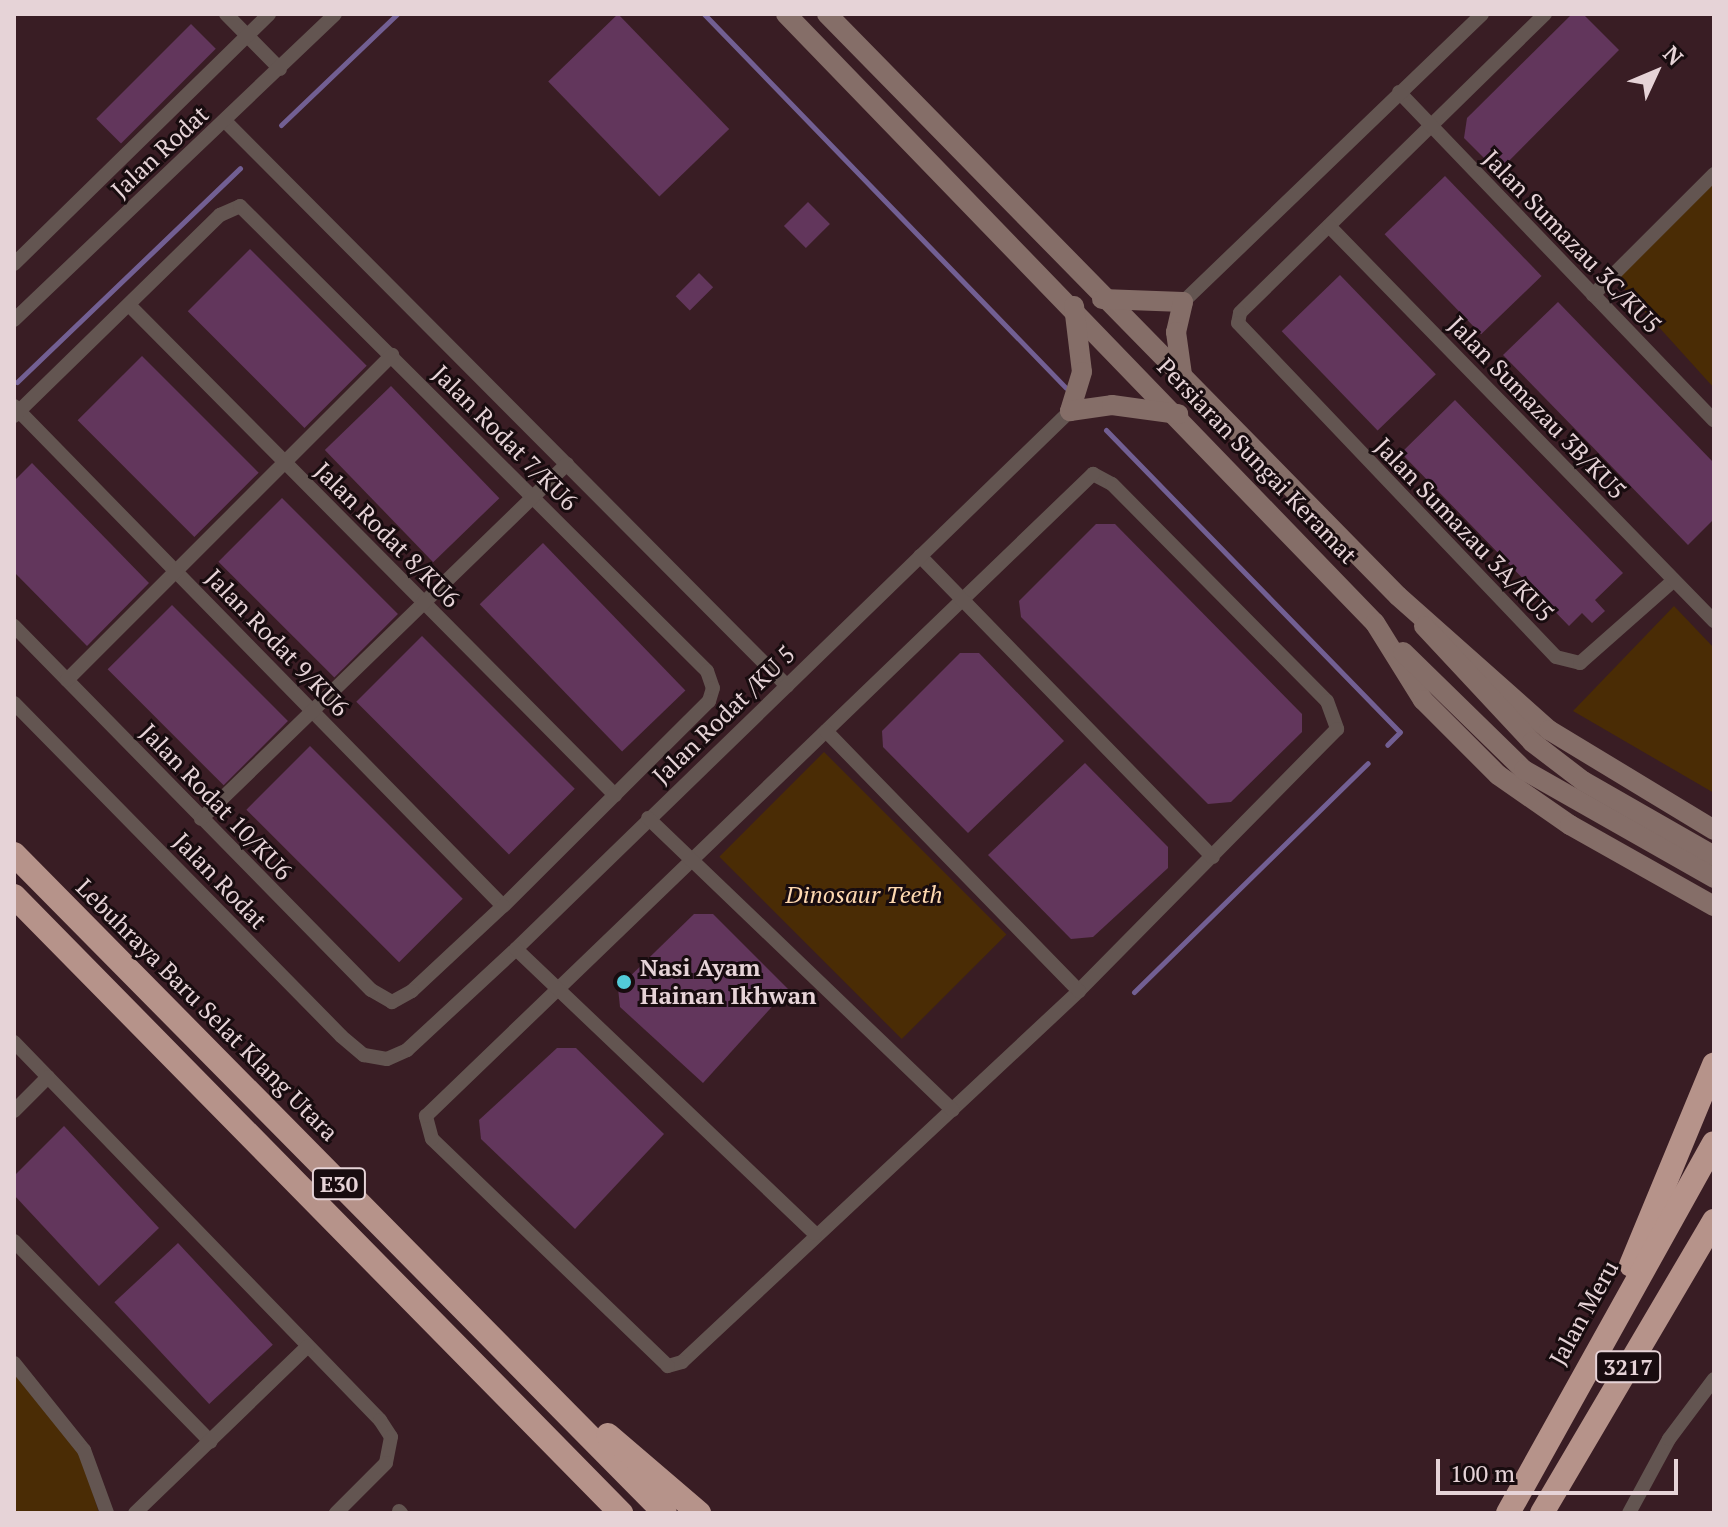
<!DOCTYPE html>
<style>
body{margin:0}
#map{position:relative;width:1728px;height:1527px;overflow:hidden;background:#391d24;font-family:"PT Serif",serif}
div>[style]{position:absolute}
.green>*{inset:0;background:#4a2c05;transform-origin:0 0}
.stream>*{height:5px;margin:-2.5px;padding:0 2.5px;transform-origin:2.5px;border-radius:2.5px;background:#725f93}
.building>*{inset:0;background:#62365c;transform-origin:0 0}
.street>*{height:14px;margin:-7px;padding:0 7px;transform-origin:7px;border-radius:7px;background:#635551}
.secondary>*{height:20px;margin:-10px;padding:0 10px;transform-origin:10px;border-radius:10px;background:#856e68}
.highway>*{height:24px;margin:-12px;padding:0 12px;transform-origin:12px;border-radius:12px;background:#b6938a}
.dots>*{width:22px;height:22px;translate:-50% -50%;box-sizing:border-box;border:4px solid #180c0f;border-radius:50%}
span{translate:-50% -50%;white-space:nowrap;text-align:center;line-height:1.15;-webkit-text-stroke:6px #180c0f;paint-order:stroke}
.shield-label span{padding:2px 6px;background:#180c0f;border:2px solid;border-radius:6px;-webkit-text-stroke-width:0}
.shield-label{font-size:22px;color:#e6d3d7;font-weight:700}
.street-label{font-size:24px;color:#e6d3d7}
.park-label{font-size:24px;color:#fed8b0;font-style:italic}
.poi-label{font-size:24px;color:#e6d3d7;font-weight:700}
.left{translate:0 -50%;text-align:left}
.frame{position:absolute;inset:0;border:16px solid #e6d3d7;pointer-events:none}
.north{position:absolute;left:1616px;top:32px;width:80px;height:80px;-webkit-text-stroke:6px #180c0f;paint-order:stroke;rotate:46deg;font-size:22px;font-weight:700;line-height:32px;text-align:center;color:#e6d3d7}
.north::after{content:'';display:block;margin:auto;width:28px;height:36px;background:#e6d3d7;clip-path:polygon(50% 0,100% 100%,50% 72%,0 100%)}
.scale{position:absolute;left:1436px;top:1459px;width:242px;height:36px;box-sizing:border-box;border:4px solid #e6d3d7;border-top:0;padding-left:10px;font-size:24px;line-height:28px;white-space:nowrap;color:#e6d3d7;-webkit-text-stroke:6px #180c0f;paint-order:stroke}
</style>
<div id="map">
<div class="green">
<i style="clip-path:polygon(1714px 170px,1714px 388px,1619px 283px,1620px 264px)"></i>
<i style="clip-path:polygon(1674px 606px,1714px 648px,1714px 793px,1573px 711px)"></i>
<i style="left:824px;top:752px;width:258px;height:148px;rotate:45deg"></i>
<i style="clip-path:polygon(14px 1371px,80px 1453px,99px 1513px,14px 1513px)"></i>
</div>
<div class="stream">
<i style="left:704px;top:14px;width:520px;rotate:45.93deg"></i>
<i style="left:281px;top:125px;width:161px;rotate:-43.7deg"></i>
<i style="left:17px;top:382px;width:309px;rotate:-43.8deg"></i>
<i style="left:1106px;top:430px;width:421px;rotate:45.8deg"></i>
<i style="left:1400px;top:732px;width:18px;rotate:135deg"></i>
<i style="left:1134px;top:992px;width:327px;rotate:-44.4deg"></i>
</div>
<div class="building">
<i style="left:618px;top:14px;width:160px;height:97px;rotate:46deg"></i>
<i style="clip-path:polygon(1572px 14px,1583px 14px,1619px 50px,1498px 172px,1464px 138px,1467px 118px)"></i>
<i style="left:191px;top:24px;width:35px;height:134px;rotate:45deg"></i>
<i style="left:1445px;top:176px;width:139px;height:84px;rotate:46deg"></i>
<i style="left:808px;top:202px;width:31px;height:34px;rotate:45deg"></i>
<i style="left:250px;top:249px;width:165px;height:88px;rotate:45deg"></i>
<i style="left:699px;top:273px;width:20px;height:33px;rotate:45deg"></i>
<i style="left:1340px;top:275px;width:138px;height:81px;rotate:46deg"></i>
<i style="clip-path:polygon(1558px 302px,1714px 463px,1714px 519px,1688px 545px,1503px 355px)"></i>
<i style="left:142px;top:356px;width:165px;height:91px;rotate:45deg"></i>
<i style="left:391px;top:386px;width:156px;height:92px;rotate:46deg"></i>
<i style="clip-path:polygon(1455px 400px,1623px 573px,1595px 600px,1605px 611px,1592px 623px,1582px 613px,1569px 626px,1401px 453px)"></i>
<i style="clip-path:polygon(32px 463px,149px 583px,87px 646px,14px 572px,14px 481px)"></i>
<i style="left:282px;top:498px;width:164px;height:90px;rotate:45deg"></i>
<i style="clip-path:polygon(1096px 524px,1115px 524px,1302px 714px,1302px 732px,1231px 802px,1208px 804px,1021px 617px,1019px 601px)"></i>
<i style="left:543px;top:543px;width:205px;height:88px;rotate:46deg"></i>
<i style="left:172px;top:605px;width:164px;height:91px;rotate:45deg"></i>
<i style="left:422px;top:636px;width:216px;height:93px;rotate:45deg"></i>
<i style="clip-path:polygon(960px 653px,979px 653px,1064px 741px,968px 833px,883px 747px,882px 731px)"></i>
<i style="left:310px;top:746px;width:216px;height:90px;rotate:45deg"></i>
<i style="clip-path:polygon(1085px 763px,1168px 847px,1168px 868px,1093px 937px,1071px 939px,988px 855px)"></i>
<i style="clip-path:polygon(694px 914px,713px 914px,788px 989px,703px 1083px,620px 1007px,618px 988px)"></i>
<i style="clip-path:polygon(557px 1048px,576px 1048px,664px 1134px,575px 1229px,481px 1139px,479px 1120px)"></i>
<i style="clip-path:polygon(64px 1126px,159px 1228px,99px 1286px,14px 1195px,14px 1176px)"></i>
<i style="left:178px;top:1243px;width:139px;height:87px;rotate:47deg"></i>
</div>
<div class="street">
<i style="left:226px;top:14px;width:77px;rotate:45.5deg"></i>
<i style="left:1545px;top:14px;width:427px;rotate:135.6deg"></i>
<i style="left:1240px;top:313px;width:10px;rotate:101deg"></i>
<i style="left:1238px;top:323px;width:461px;rotate:46.4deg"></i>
<i style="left:1556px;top:657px;width:25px;rotate:14deg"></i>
<i style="left:1580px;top:663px;width:125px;rotate:-41.4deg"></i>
<i style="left:1399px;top:92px;width:455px;rotate:46.2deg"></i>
<i style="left:225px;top:121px;width:797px;rotate:45.15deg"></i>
<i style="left:1329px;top:226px;width:552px;rotate:45.73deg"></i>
<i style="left:14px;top:264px;width:357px;rotate:-44.4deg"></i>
<i style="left:1593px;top:295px;width:171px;rotate:-45deg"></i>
<i style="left:1183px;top:302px;width:415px;rotate:-43.9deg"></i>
<i style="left:130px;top:306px;width:689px;rotate:45.24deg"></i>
<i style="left:14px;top:320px;width:443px;rotate:-43.6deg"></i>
<i style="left:14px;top:406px;width:699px;rotate:45.64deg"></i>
<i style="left:14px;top:416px;width:288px;rotate:-44.3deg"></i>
<i style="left:220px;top:215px;width:22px;rotate:-24deg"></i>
<i style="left:240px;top:206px;width:659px;rotate:44.88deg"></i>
<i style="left:707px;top:671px;width:18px;rotate:71deg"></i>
<i style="left:713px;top:688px;width:14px;rotate:107deg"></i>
<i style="left:709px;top:701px;width:291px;rotate:135.1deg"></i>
<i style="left:503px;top:906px;width:125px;rotate:137deg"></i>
<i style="left:412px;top:991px;width:23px;rotate:151deg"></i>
<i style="left:392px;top:1002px;width:24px;rotate:-150deg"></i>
<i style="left:371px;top:990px;width:510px;rotate:-134.44deg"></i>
<i style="left:1093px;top:474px;width:21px;rotate:28deg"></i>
<i style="left:1112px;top:484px;width:305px;rotate:45.3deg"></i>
<i style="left:1327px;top:701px;width:30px;rotate:70deg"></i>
<i style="left:1337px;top:729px;width:368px;rotate:134.6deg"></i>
<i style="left:1079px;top:991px;width:543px;rotate:136.94deg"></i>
<i style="left:682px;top:1362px;width:15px;rotate:164deg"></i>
<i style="left:668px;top:1366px;width:327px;rotate:-136.1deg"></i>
<i style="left:432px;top:1139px;width:24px;rotate:-105deg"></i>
<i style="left:426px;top:1116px;width:926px;rotate:-43.91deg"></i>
<i style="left:920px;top:556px;width:420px;rotate:45.8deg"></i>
<i style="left:67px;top:680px;width:460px;rotate:-45deg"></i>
<i style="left:14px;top:703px;width:467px;rotate:45.5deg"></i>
<i style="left:341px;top:1036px;width:30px;rotate:40deg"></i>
<i style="left:364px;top:1055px;width:23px;rotate:10deg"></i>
<i style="left:387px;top:1059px;width:22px;rotate:-24deg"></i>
<i style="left:407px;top:1050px;width:149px;rotate:-42.8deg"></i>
<i style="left:516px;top:949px;width:772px;rotate:-44.16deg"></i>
<i style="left:826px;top:731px;width:363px;rotate:45.8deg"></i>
<i style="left:648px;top:818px;width:422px;rotate:43.8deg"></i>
<i style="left:201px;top:819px;width:510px;rotate:-44.13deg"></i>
<i style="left:516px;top:949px;width:413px;rotate:43.6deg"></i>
<i style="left:14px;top:1042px;width:526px;rotate:45.92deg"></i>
<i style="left:380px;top:1420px;width:20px;rotate:57deg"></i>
<i style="left:391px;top:1437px;width:26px;rotate:101deg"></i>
<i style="left:386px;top:1463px;width:71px;rotate:135deg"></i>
<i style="left:14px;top:1111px;width:48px;rotate:-45deg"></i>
<i style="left:14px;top:1241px;width:281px;rotate:45.6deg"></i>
<i style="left:14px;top:1363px;width:112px;rotate:51.2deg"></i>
<i style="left:84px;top:1450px;width:67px;rotate:69.9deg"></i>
<i style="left:399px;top:1511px;width:3px;rotate:45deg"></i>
<i style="left:135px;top:1513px;width:240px;rotate:-44deg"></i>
<i style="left:1629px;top:1513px;width:84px;rotate:-61.6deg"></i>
<i style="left:1669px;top:1439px;width:75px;rotate:-53.1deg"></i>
</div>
<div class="secondary">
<i style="left:786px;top:14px;width:847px;rotate:45.96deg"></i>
<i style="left:1375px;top:623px;width:91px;rotate:58.1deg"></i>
<i style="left:1423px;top:700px;width:106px;rotate:45deg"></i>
<i style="left:1498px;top:775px;width:88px;rotate:34.8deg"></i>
<i style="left:1570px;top:825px;width:165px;rotate:29.4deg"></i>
<i style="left:827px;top:14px;width:815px;rotate:45.55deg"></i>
<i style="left:1398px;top:596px;width:202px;rotate:41.6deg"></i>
<i style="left:1549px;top:730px;width:193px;rotate:31.2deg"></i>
<i style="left:1102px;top:299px;width:81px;rotate:2.1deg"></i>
<i style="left:1183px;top:302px;width:31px;rotate:103deg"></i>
<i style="left:1176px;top:332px;width:50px;rotate:82deg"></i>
<i style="left:1074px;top:306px;width:66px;rotate:83.1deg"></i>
<i style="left:1082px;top:372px;width:41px;rotate:107.1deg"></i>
<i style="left:1070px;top:411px;width:42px;rotate:-8.1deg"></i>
<i style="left:1112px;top:405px;width:67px;rotate:7.8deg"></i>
<i style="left:1424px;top:626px;width:158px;rotate:47deg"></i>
<i style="left:1532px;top:742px;width:64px;rotate:37.4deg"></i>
<i style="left:1583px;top:781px;width:151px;rotate:29.8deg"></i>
<i style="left:1403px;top:652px;width:169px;rotate:44.3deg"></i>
<i style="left:1524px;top:770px;width:219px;rotate:29.6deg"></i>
</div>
<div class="highway">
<i style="left:14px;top:854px;width:926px;rotate:45.35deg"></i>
<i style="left:14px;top:896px;width:866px;rotate:45.47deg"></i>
<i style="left:1631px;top:1265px;width:217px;rotate:-67.5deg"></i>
<i style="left:608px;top:1435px;width:120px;rotate:40.6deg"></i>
<i style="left:1508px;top:1513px;width:423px;rotate:-60.9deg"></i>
<i style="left:1542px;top:1513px;width:339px;rotate:-59.5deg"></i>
</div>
<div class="dots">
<i style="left:624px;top:982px;background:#52cbd8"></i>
</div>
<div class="shield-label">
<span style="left:339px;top:1184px">E30</span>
<span style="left:1628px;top:1367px">3217</span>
</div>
<div class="street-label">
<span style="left:160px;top:152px;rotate:-43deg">Jalan Rodat</span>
<span style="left:1572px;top:242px;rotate:46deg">Jalan Sumazau 3C/KU5</span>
<span style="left:1537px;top:408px;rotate:46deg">Jalan Sumazau 3B/KU5</span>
<span style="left:505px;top:438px;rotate:45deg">Jalan Rodat 7/KU6</span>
<span style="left:1257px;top:461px;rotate:46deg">Persiaran Sungai Keramat</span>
<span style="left:1464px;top:530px;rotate:46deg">Jalan Sumazau 3A/KU5</span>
<span style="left:387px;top:535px;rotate:45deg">Jalan Rodat 8/KU6</span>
<span style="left:277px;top:643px;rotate:46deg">Jalan Rodat 9/KU6</span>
<span style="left:724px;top:715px;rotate:-44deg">Jalan Rodat /KU 5</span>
<span style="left:216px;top:802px;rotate:46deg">Jalan Rodat 10/KU6</span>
<span style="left:220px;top:881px;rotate:46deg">Jalan Rodat</span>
<span style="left:207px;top:1010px;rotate:45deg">Lebuhraya Baru Selat Klang Utara</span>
<span style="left:1584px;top:1313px;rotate:-61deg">Jalan Meru</span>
</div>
<div class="park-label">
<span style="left:864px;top:895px">Dinosaur Teeth</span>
</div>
<div class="poi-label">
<span class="left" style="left:640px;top:982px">Nasi Ayam<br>Hainan Ikhwan</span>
</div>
<div class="frame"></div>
<div class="north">N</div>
<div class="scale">100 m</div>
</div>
